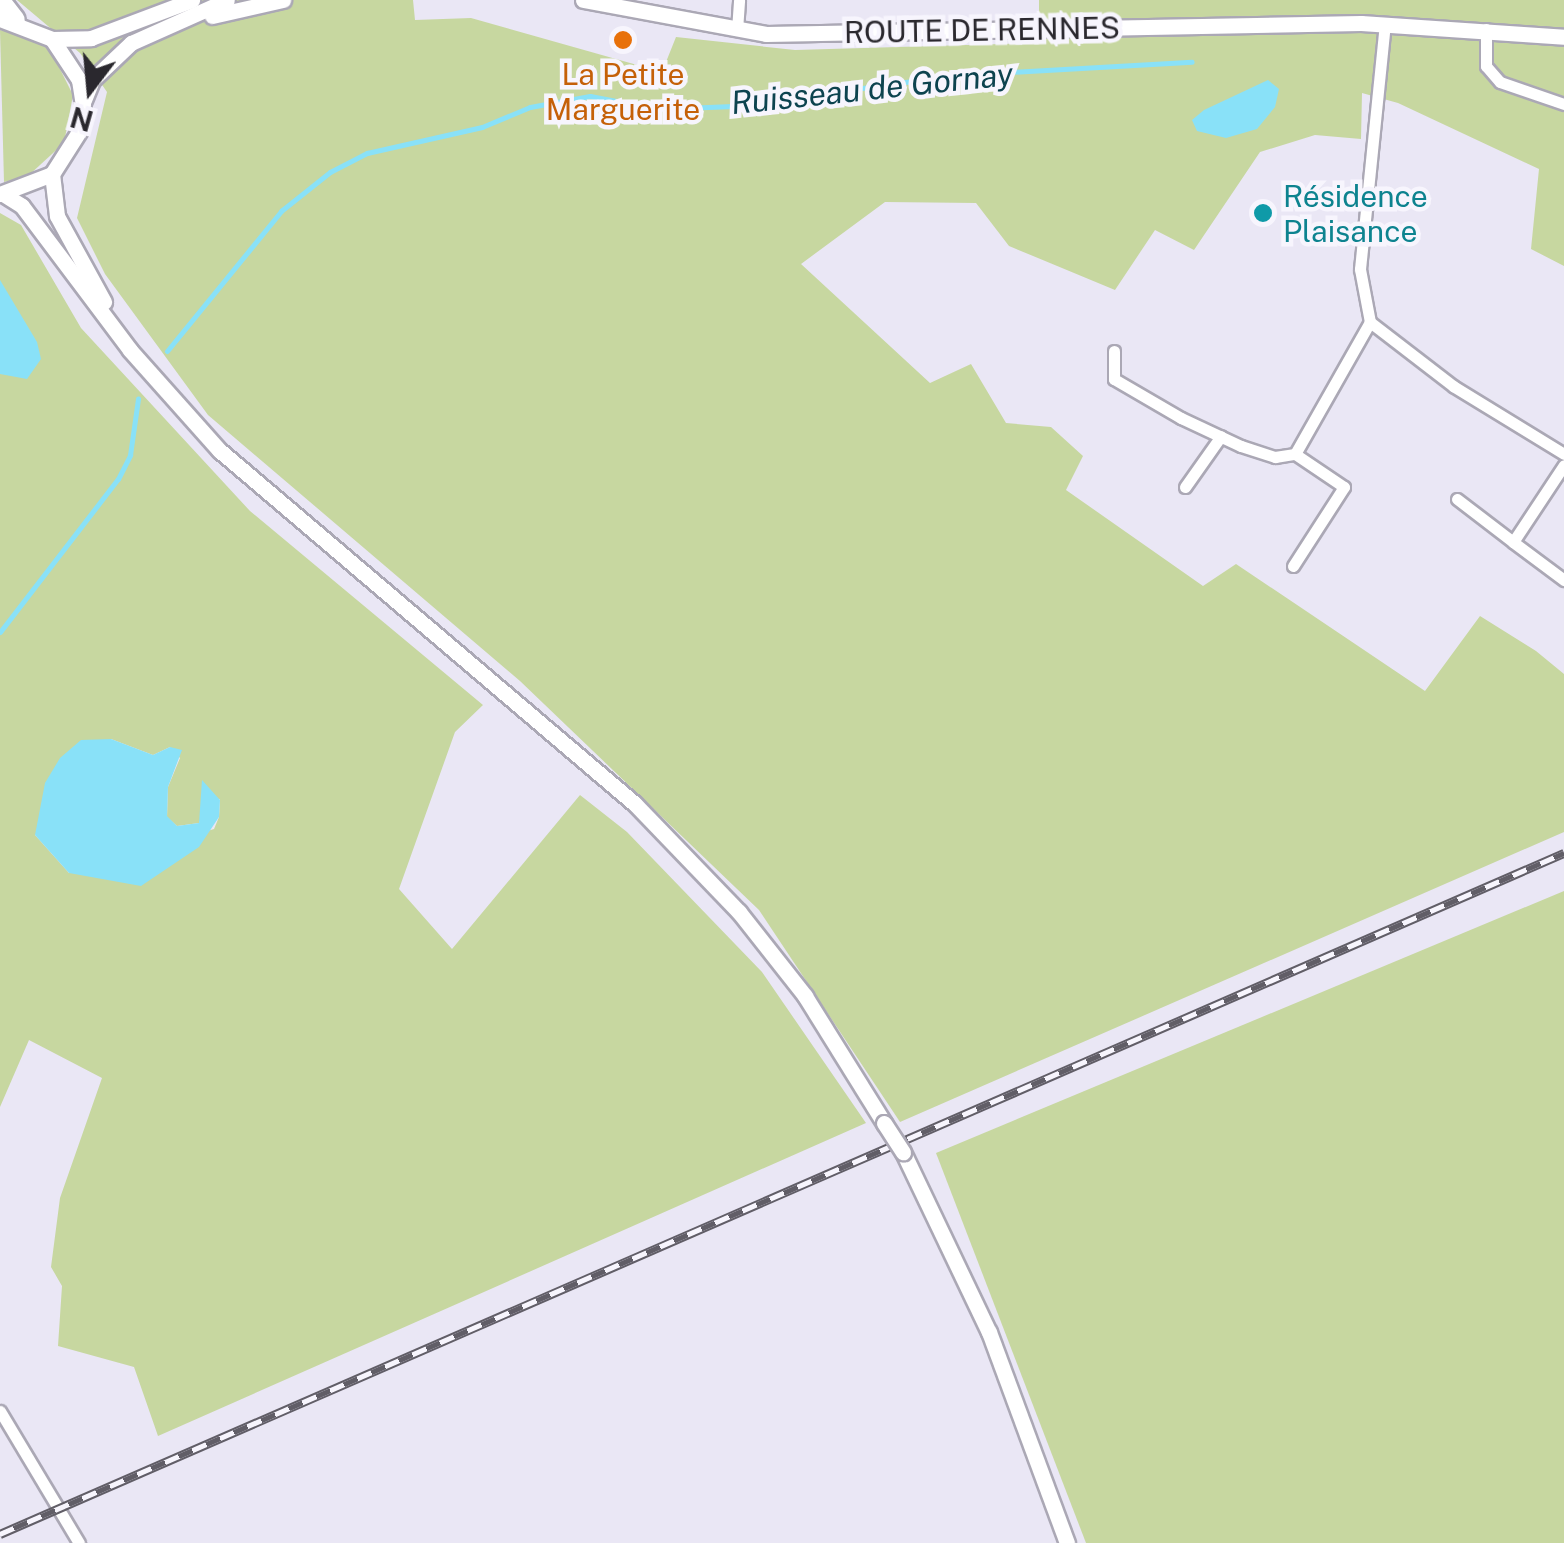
<!DOCTYPE html>
<meta charset="utf-8">
<style>
body{margin:0}
#map{position:relative;width:1564px;height:1543px;overflow:hidden;background:#eae7f5;font-family:"Public Sans",sans-serif}
div>[style]{position:absolute}
.green>*{inset:0;background:#c7d7a0}
.water>*{inset:0;background:#89e1f8}
.stream>*{height:5px;margin:-2.5px;padding:0 2.5px;transform-origin:2.5px;border-radius:2.5px;background:#89e1f8}
.roads{filter:drop-shadow(2px 0 #aba8b5) drop-shadow(-2px 0 #aba8b5) drop-shadow(0 2px #aba8b5) drop-shadow(0 -2px #aba8b5)}
.minor>*{height:11px;margin:-5.5px;padding:0 5.5px;transform-origin:5.5px;border-radius:5.5px;background:#fff}
.secondary>*{height:15px;margin:-7.5px;padding:0 7.5px;transform-origin:7.5px;border-radius:7.5px;background:#fff}
.trunk>*{height:20px;margin:-10px;padding:0 10px;transform-origin:10px;border-radius:10px;background:#fff}
.rail>*{height:9px;margin-top:-4.5px;transform-origin:0;background:repeating-linear-gradient(90deg,#f7f5fd 0 15px,#615e67 0 30px);box-sizing:border-box;border-block:2px solid #615e67}
.bridges{filter:drop-shadow(2px 0 #aba8b5) drop-shadow(-2px 0 #aba8b5) drop-shadow(0 2px #aba8b5) drop-shadow(0 -2px #aba8b5)}
.secondary-bridge>*{height:15px;margin:-7.5px;padding:0 7.5px;transform-origin:7.5px;border-radius:7.5px;background:#fff}
.dots>*{width:28px;height:28px;translate:-50% -50%;box-sizing:border-box;border:5px solid #f7f5fd;border-radius:50%}
span{translate:-50% -50%;white-space:nowrap;text-align:center;line-height:1.15;-webkit-text-stroke:9px #f7f5fd;paint-order:stroke}
.street-label{font-size:30px;color:#2a282e}
.food-label{font-size:30px;color:#c56008}
.culture-label{font-size:30px;color:#0d838f}
.left{translate:0 -50%;text-align:left}
.water-label{font-size:32px;color:#0d434f;font-style:italic}
.north{position:absolute;left:40px;top:40px;width:100px;height:100px;-webkit-text-stroke:8px #f7f5fd;paint-order:stroke;rotate:196deg;font-size:28px;font-weight:700;line-height:40px;text-align:center;color:#2a282e}
.north::after{content:'';display:block;margin:auto;width:35px;height:45px;background:#2a282e;clip-path:polygon(50% 0,100% 100%,50% 72%,0 100%)}
</style>
<div id="map">
<div class="green">
<i style="clip-path:polygon(17px 0,413px 0,415px 20px,471px 18px,662px 72px,676px 37px,795px 50px,1039px 43px,1039px 0,1564px 0,1564px 266px,1531px 249px,1539px 169px,1398px 103px,1362px 93px,1361px 139px,1315px 135px,1260px 152px,1194px 250px,1155px 230px,1115px 290px,1009px 246px,976px 203px,885px 202px,801px 264px,930px 383px,971px 364px,1006px 423px,1051px 427px,1083px 456px,1066px 490px,1203px 586px,1236px 564px,1425px 691px,1480px 616px,1536px 651px,1564px 674px,1564px 832px,900px 1122px,759px 910px,520px 681px,208px 415px,105px 274px,77px 218px,107px 92px,80px 53px)"></i>
<i style="clip-path:polygon(0 30px,30px 37px,51px 51px,73px 95px,64px 143px,28px 176px,4px 182px)"></i>
<i style="clip-path:polygon(evenodd,0 213px,21px 225px,81px 328px,250px 511px,483px 705px,455px 732px,399px 889px,452px 949px,580px 795px,627px 832px,762px 972px,866px 1123px,158px 1436px,134px 1367px,58px 1346px,62px 1286px,51px 1267px,60px 1198px,102px 1078px,29px 1040px,0 1107px,0 213px,111px 739px,153px 755px,170px 747px,180px 758px,168px 787px,167px 817px,177px 826px,199px 823px,205px 809px,220px 799px,219px 817px,214px 829px,69px 873px,35px 835px,111px 739px)"></i>
<i style="clip-path:polygon(1564px 891px,1564px 1543px,1086px 1543px,936px 1153px)"></i>
</div>
<div class="water">
<i style="clip-path:polygon(1268px 80px,1279px 89px,1275px 107px,1257px 129px,1226px 138px,1197px 131px,1192px 120px,1204px 110px)"></i>
<i style="clip-path:polygon(0 280px,37px 342px,41px 359px,27px 379px,0 374px)"></i>
<i style="clip-path:polygon(111px 739px,153px 755px,170px 747px,182px 750px,168px 787px,167px 816px,177px 826px,199px 823px,202px 780px,220px 800px,219px 817px,199px 847px,141px 886px,69px 873px,35px 835px,45px 783px,60px 758px,81px 740px)"></i>
</div>
<div class="stream">
<i style="left:167px;top:351px;width:181px;rotate:-50.8deg"></i>
<i style="left:281px;top:211px;width:63px;rotate:-38.5deg"></i>
<i style="left:330px;top:172px;width:42px;rotate:-27.2deg"></i>
<i style="left:367px;top:153px;width:118px;rotate:-12.7deg"></i>
<i style="left:482px;top:127px;width:52px;rotate:-22.6deg"></i>
<i style="left:530px;top:107px;width:61px;rotate:-10.4deg"></i>
<i style="left:590px;top:96px;width:69px;rotate:10.8deg"></i>
<i style="left:658px;top:109px;width:75px;rotate:-2.3deg"></i>
<i style="left:733px;top:106px;width:225px;rotate:-7.9deg"></i>
<i style="left:956px;top:75px;width:236px;rotate:-3.2deg"></i>
<i style="left:0;top:632px;width:193px;rotate:-52.4deg"></i>
<i style="left:118px;top:479px;width:27px;rotate:-63deg"></i>
<i style="left:130px;top:455px;width:57px;rotate:-81.9deg"></i>
</div>
<div class="roads">
<div class="minor">
<i style="left:1486px;top:29px;width:37px;rotate:90deg"></i>
<i style="left:1486px;top:66px;width:21px;rotate:49deg"></i>
<i style="left:1500px;top:82px;width:68px;rotate:19deg"></i>
<i style="left:737px;top:30px;width:30px;rotate:-86deg"></i>
<i style="left:1370px;top:322px;width:105px;rotate:37.6deg"></i>
<i style="left:1453px;top:386px;width:130px;rotate:31.5deg"></i>
<i style="left:1114px;top:351px;width:28px;rotate:90deg"></i>
<i style="left:1114px;top:379px;width:78px;rotate:30.2deg"></i>
<i style="left:1181px;top:418px;width:66px;rotate:25deg"></i>
<i style="left:1241px;top:446px;width:36px;rotate:18deg"></i>
<i style="left:1275px;top:457px;width:20px;rotate:-9deg"></i>
<i style="left:1185px;top:487px;width:62px;rotate:-54.8deg"></i>
<i style="left:1457px;top:499px;width:71px;rotate:37.5deg"></i>
<i style="left:1513px;top:542px;width:92px;rotate:-56.5deg"></i>
<i style="left:1513px;top:542px;width:64px;rotate:36.7deg"></i>
<i style="left:1293px;top:566px;width:94px;rotate:-57.2deg"></i>
<i style="left:1344px;top:487px;width:59px;rotate:-146deg"></i>
<i style="left:1295px;top:454px;width:152px;rotate:-60.4deg"></i>
<i style="left:1370px;top:322px;width:54px;rotate:-100.7deg"></i>
<i style="left:1360px;top:269px;width:246px;rotate:-84.2deg"></i>
<i style="left:0;top:1411px;width:154px;rotate:59.1deg"></i>
</div>
<div class="secondary">
<i style="left:583px;top:0;width:186px;rotate:10.5deg"></i>
<i style="left:766px;top:34px;width:595px;rotate:-1.06deg"></i>
<i style="left:1361px;top:23px;width:203px;rotate:3.9deg"></i>
<i style="left:212px;top:16px;width:73px;rotate:-12.7deg"></i>
<i style="left:0;top:19px;width:56px;rotate:21deg"></i>
<i style="left:52px;top:39px;width:49px;rotate:56.6deg"></i>
<i style="left:79px;top:80px;width:24px;rotate:81deg"></i>
<i style="left:83px;top:104px;width:26px;rotate:97deg"></i>
<i style="left:80px;top:130px;width:52px;rotate:122.5deg"></i>
<i style="left:52px;top:174px;width:56px;rotate:159deg"></i>
<i style="left:52px;top:39px;width:39px;rotate:-1deg"></i>
<i style="left:91px;top:38px;width:108px;rotate:-20.6deg"></i>
<i style="left:84px;top:100px;width:22px;rotate:-68deg"></i>
<i style="left:92px;top:80px;width:54px;rotate:-43.5deg"></i>
<i style="left:131px;top:43px;width:105px;rotate:-24.1deg"></i>
<i style="left:52px;top:174px;width:42px;rotate:83.2deg"></i>
<i style="left:57px;top:216px;width:98px;rotate:61.3deg"></i>
<i style="left:3px;top:194px;width:22px;rotate:32deg"></i>
<i style="left:22px;top:206px;width:180px;rotate:53.1deg"></i>
<i style="left:130px;top:350px;width:134px;rotate:48.3deg"></i>
<i style="left:219px;top:450px;width:546px;rotate:40.4deg"></i>
<i style="left:635px;top:804px;width:150px;rotate:46.1deg"></i>
<i style="left:739px;top:912px;width:107px;rotate:51.8deg"></i>
<i style="left:805px;top:996px;width:150px;rotate:58.1deg"></i>
<i style="left:903px;top:1152px;width:199px;rotate:64.5deg"></i>
<i style="left:989px;top:1332px;width:225px;rotate:69.7deg"></i>
</div>
<div class="trunk">
<i style="left:0;top:1px;width:24px;rotate:52deg"></i>
</div>
</div>
<div class="rail">
<i style="left:0;top:1534px;width:1706px;rotate:-23.53deg"></i>
</div>
<div class="bridges">
<div class="secondary-bridge">
<i style="left:884px;top:1123px;width:35px;rotate:57deg"></i>
</div>
</div>
<div class="dots">
<i style="left:623px;top:40px;background:#e8710a"></i>
<i style="left:1263px;top:213px;background:#0f9aa8"></i>
</div>
<div class="street-label">
<span style="left:982px;top:30px;rotate:-1deg">ROUTE DE RENNES</span>
</div>
<div class="food-label">
<span style="left:623px;top:91px">La Petite<br>Marguerite</span>
</div>
<div class="culture-label">
<span class="left" style="left:1283px;top:213px">Résidence<br>Plaisance</span>
</div>
<div class="water-label">
<span style="left:872px;top:89px;rotate:-6deg">Ruisseau de Gornay</span>
</div>
<div class="north">N</div>
</div>
